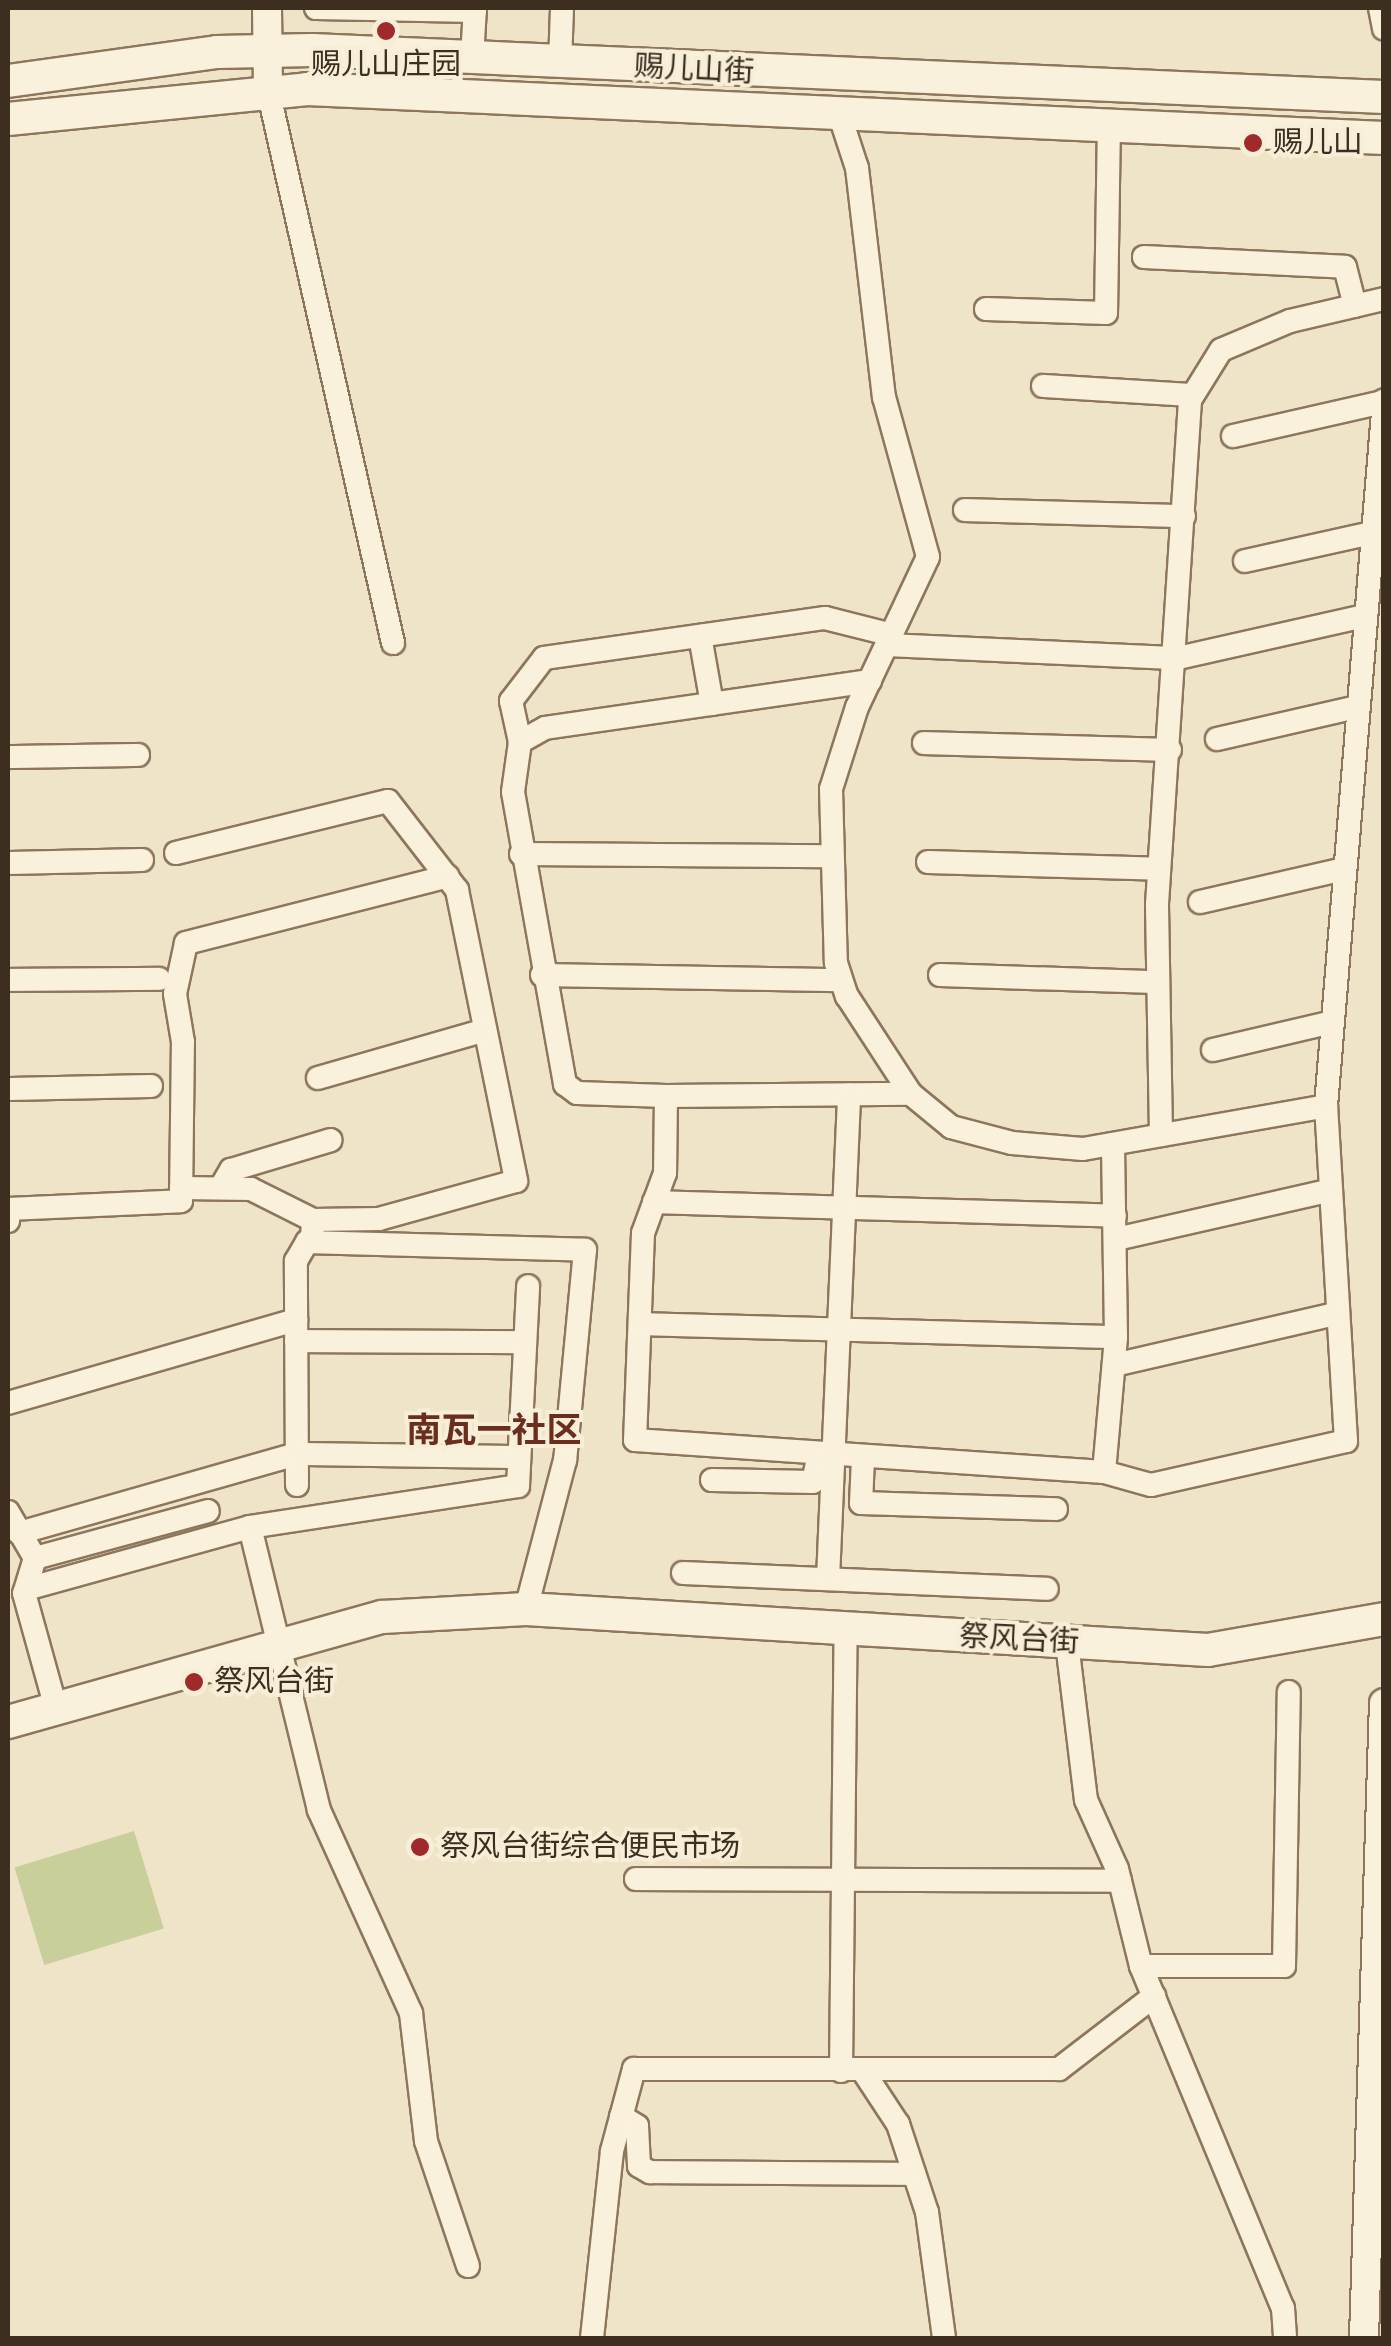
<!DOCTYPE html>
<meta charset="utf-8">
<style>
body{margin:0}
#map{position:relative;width:1391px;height:2346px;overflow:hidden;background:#f0e4c8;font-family:Spectral,"Noto Sans SC",serif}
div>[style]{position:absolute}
.green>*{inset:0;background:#c9cf9b;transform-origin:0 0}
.roads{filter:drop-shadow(2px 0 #8d765c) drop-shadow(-2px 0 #8d765c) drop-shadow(0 2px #8d765c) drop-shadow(0 -2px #8d765c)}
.minor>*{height:22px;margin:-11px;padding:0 11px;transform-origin:11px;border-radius:11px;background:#faf1dc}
.tertiary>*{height:28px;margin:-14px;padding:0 14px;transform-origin:14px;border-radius:14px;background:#faf1dc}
.secondary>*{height:32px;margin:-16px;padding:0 16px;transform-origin:16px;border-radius:16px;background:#faf1dc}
.dots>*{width:28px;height:28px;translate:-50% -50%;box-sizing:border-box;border:5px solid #f7eed8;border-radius:50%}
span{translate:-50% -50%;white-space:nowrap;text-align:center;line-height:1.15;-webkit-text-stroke:8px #f7eed8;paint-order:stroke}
.poi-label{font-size:30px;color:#3d2e20}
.left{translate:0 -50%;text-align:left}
.street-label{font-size:30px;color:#3d2e20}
.quarter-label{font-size:35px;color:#6b2e1e;font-weight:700}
.frame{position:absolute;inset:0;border:10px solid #3d2e20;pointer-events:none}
</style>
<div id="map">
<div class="green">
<i style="left:134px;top:1831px;width:102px;height:125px;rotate:73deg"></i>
</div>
<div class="roads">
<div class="minor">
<i style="left:316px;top:8px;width:159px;rotate:1.1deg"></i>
<i style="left:1380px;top:8px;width:21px;rotate:79deg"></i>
<i style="left:472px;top:58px;width:50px;rotate:-86.6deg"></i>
<i style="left:560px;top:63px;width:55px;rotate:-87.9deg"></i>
<i style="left:268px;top:90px;width:567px;rotate:77.26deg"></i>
<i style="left:839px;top:113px;width:58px;rotate:71.9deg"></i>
<i style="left:857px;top:168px;width:231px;rotate:83.3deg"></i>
<i style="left:884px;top:397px;width:166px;rotate:74.6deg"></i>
<i style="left:928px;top:557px;width:166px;rotate:115.3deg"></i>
<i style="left:857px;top:707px;width:86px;rotate:107.6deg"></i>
<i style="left:831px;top:789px;width:174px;rotate:88.4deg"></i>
<i style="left:836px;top:963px;width:35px;rotate:72deg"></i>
<i style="left:847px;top:996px;width:117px;rotate:56.9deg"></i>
<i style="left:911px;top:1094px;width:52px;rotate:39.5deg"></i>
<i style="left:951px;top:1127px;width:63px;rotate:14.7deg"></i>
<i style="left:1012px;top:1143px;width:71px;rotate:4.8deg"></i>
<i style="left:1083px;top:1149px;width:247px;rotate:-10deg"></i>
<i style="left:1144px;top:257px;width:201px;rotate:2.8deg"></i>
<i style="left:1345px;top:267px;width:40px;rotate:75.6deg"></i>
<i style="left:986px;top:309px;width:120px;rotate:1.9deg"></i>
<i style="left:1106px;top:313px;width:186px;rotate:-89.1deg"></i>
<i style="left:1043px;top:386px;width:149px;rotate:3.5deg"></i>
<i style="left:1233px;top:436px;width:154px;rotate:-12.8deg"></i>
<i style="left:965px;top:510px;width:219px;rotate:1.6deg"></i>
<i style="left:1245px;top:561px;width:129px;rotate:-12.5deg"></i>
<i style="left:700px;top:636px;width:69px;rotate:80deg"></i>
<i style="left:887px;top:645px;width:291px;rotate:2.6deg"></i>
<i style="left:1178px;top:658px;width:191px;rotate:-12.7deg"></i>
<i style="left:870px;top:681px;width:328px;rotate:171.8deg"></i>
<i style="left:545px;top:728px;width:29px;rotate:151deg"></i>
<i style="left:520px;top:742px;width:50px;rotate:98deg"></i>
<i style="left:513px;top:792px;width:297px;rotate:79.9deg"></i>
<i style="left:565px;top:1084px;width:15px;rotate:37deg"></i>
<i style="left:577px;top:1093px;width:89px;rotate:1.9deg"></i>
<i style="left:666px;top:1096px;width:245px;rotate:-0.5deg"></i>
<i style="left:1217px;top:739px;width:144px;rotate:-12.9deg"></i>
<i style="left:520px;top:742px;width:42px;rotate:-102.4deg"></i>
<i style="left:511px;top:701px;width:54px;rotate:-52.5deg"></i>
<i style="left:544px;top:658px;width:284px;rotate:-8.1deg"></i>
<i style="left:825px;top:618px;width:69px;rotate:14.2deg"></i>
<i style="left:924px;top:743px;width:246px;rotate:1.6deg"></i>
<i style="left:8px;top:757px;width:130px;rotate:-0.9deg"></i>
<i style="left:176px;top:853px;width:218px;rotate:-13.8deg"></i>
<i style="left:388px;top:801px;width:113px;rotate:52.2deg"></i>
<i style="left:457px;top:890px;width:297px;rotate:78.5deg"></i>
<i style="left:516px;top:1181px;width:142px;rotate:164.5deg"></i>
<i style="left:379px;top:1219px;width:66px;rotate:179.1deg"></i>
<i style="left:313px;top:1220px;width:22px;rotate:93deg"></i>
<i style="left:521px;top:854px;width:310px;rotate:0.4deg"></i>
<i style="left:928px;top:862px;width:231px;rotate:1.7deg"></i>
<i style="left:8px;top:863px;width:134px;rotate:-1.3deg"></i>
<i style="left:1200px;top:902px;width:148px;rotate:-12.9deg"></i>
<i style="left:542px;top:975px;width:299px;rotate:1deg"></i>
<i style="left:940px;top:975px;width:215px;rotate:1.9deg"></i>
<i style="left:8px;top:980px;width:151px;rotate:-0.4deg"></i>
<i style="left:1213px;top:1050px;width:122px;rotate:-13.2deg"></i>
<i style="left:318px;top:1078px;width:171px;rotate:-16deg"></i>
<i style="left:8px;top:1089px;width:143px;rotate:-1.2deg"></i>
<i style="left:666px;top:1096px;width:77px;rotate:90.7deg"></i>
<i style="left:665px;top:1173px;width:64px;rotate:110.1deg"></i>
<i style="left:643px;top:1233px;width:207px;rotate:92.2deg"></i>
<i style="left:635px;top:1440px;width:470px;rotate:3.9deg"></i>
<i style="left:1104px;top:1472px;width:49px;rotate:15.5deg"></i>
<i style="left:1151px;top:1485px;width:200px;rotate:-12.7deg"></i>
<i style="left:1346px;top:1441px;width:336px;rotate:-93.4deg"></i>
<i style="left:1326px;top:1106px;width:708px;rotate:-85.3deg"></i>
<i style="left:1161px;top:1135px;width:231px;rotate:-91deg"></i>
<i style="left:1157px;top:904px;width:505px;rotate:-86.25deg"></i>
<i style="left:1190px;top:400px;width:59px;rotate:-58.2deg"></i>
<i style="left:1221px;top:350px;width:75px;rotate:-22.8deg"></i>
<i style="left:1290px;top:321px;width:97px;rotate:-13.2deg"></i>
<i style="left:221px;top:1187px;width:20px;rotate:-60deg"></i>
<i style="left:231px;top:1170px;width:104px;rotate:-16.7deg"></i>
<i style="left:181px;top:1188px;width:70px;rotate:0.8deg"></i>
<i style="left:251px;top:1189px;width:69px;rotate:26.6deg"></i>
<i style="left:654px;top:1202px;width:461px;rotate:1.7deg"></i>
<i style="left:8px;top:1221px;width:12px;rotate:-90deg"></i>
<i style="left:8px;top:1209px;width:173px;rotate:-2.6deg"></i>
<i style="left:181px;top:1201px;width:159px;rotate:-89.3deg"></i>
<i style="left:183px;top:1042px;width:49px;rotate:-99.5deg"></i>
<i style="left:175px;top:994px;width:52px;rotate:-77.8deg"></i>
<i style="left:186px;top:943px;width:270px;rotate:-14.3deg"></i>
<i style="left:1116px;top:1239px;width:217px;rotate:-12.8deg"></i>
<i style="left:640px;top:1324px;width:476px;rotate:1.6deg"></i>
<i style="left:296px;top:1341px;width:229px;rotate:0.3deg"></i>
<i style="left:1114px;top:1365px;width:227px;rotate:-13deg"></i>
<i style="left:8px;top:1403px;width:300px;rotate:-16.1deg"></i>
<i style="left:863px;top:1458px;width:45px;rotate:92.5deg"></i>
<i style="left:861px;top:1503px;width:195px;rotate:1.8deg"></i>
<i style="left:1104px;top:1472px;width:136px;rotate:-84.9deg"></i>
<i style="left:1116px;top:1337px;width:193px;rotate:-90.9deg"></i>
<i style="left:712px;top:1480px;width:101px;rotate:1.1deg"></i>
<i style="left:813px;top:1482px;width:29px;rotate:-78deg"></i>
<i style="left:297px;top:1485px;width:224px;rotate:-90.3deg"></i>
<i style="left:296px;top:1261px;width:22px;rotate:-60deg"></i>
<i style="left:307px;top:1242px;width:278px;rotate:1.6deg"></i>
<i style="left:585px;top:1250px;width:211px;rotate:95.4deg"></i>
<i style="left:565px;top:1460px;width:154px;rotate:104.7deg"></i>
<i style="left:8px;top:1512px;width:53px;rotate:59.6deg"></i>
<i style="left:35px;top:1558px;width:37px;rotate:107deg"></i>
<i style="left:24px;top:1593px;width:119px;rotate:74.5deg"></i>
<i style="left:19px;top:1533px;width:289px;rotate:-15.9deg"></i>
<i style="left:297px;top:1454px;width:222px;rotate:0.8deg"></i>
<i style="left:35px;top:1558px;width:179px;rotate:-15.2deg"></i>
<i style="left:683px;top:1573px;width:364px;rotate:2.5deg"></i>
<i style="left:828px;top:1579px;width:485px;rotate:-87.5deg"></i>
<i style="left:30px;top:1588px;width:228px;rotate:-15.5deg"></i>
<i style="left:1067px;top:1643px;width:158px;rotate:83.1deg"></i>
<i style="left:1086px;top:1800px;width:76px;rotate:65.8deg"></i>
<i style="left:1117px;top:1869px;width:100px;rotate:76.1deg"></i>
<i style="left:1141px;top:1966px;width:370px;rotate:67.5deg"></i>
<i style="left:1283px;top:2308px;width:30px;rotate:86deg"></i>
<i style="left:636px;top:1879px;width:484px;rotate:0.2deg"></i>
<i style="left:1141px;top:1966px;width:143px"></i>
<i style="left:1284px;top:1966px;width:274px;rotate:-89deg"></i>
<i style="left:841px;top:2071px;width:442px;rotate:-89.4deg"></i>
<i style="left:863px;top:2071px;width:64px;rotate:56.6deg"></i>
<i style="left:898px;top:2124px;width:93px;rotate:71.8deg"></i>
<i style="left:927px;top:2212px;width:127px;rotate:82.3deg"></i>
<i style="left:621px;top:2116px;width:19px;rotate:32deg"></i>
<i style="left:637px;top:2126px;width:40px;rotate:87.1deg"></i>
<i style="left:639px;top:2166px;width:13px;rotate:29deg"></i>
<i style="left:650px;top:2172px;width:264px;rotate:0.4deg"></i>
<i style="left:468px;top:2266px;width:132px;rotate:-108.6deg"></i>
<i style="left:426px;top:2141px;width:129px;rotate:-96.7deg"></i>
<i style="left:411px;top:2013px;width:223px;rotate:-114.4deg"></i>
<i style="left:319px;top:1810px;width:291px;rotate:-103.7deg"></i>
<i style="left:250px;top:1527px;width:271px;rotate:-8.7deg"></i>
<i style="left:518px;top:1486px;width:200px;rotate:-87.1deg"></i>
<i style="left:592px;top:2338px;width:188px;rotate:-83.9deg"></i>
<i style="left:612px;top:2151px;width:85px;rotate:-75deg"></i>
<i style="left:634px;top:2069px;width:425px"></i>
<i style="left:1059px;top:2069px;width:120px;rotate:-37.5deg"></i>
</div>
<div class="tertiary">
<i style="left:267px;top:8px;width:82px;rotate:89.3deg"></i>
<i style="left:1364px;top:2338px;width:635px;rotate:-88.2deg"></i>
</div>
<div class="secondary">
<i style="left:8px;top:81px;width:211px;rotate:-7.9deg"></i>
<i style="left:217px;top:52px;width:95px;rotate:-1.2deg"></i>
<i style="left:312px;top:50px;width:1073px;rotate:2.51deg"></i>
<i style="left:8px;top:119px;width:301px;rotate:-5.7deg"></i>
<i style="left:307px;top:89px;width:1078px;rotate:2.6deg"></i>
<i style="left:8px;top:1722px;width:388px;rotate:-15.7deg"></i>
<i style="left:382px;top:1617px;width:144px;rotate:-3.2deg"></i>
<i style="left:526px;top:1609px;width:683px;rotate:3.44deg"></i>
<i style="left:1208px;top:1650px;width:179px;rotate:-10deg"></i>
</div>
</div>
<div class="dots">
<i style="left:386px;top:31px;background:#9e2a2b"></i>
<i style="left:1253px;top:143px;background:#9e2a2b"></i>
<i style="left:194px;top:1682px;background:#9e2a2b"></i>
<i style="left:420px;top:1847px;background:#9e2a2b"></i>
</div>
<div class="poi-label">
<span style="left:386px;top:65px">赐儿山庄园</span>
<span class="left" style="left:1273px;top:143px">赐儿山</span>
<span class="left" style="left:214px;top:1682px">祭风台街</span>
<span class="left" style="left:440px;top:1847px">祭风台街综合便民市场</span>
</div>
<div class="street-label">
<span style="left:694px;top:70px;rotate:3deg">赐儿山街</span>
<span style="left:1019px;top:1640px;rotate:3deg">祭风台街</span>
</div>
<div class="quarter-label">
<span style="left:494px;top:1432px">南瓦一社区</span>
</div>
<div class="frame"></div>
</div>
